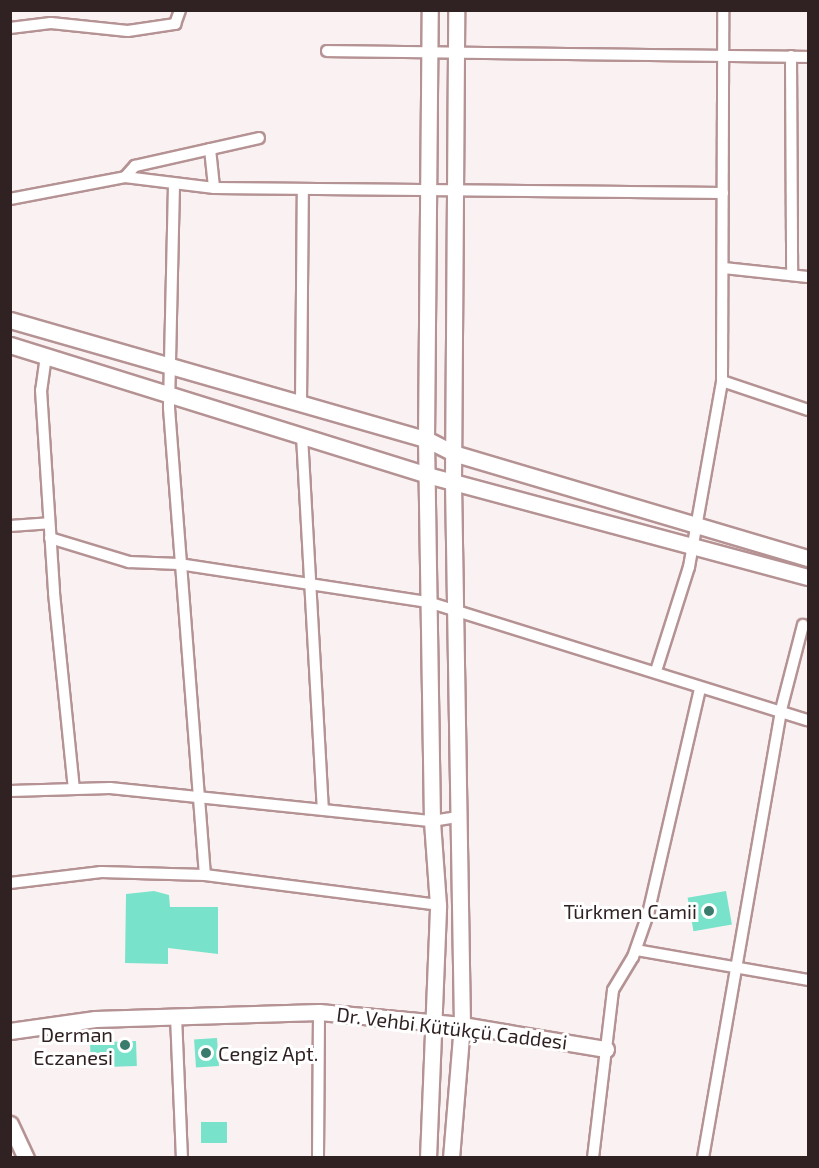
<!DOCTYPE html>
<meta charset="utf-8">
<style>
body{margin:0}
#map{position:relative;width:819px;height:1168px;overflow:hidden;background:#faf2f2;font-family:"Exo 2",sans-serif}
div>[style]{position:absolute}
.building>*{inset:0;background:#78e3ca;transform-origin:0 0}
.roads{filter:drop-shadow(2px 0 #b59293) drop-shadow(-2px 0 #b59293) drop-shadow(0 2px #b59293) drop-shadow(0 -2px #b59293)}
.street>*{height:10px;margin:-5px;padding:0 5px;transform-origin:5px;border-radius:5px;background:#fff}
.secondary>*{height:15px;margin:-7.5px;padding:0 7.5px;transform-origin:7.5px;border-radius:7.5px;background:#fff}
.dots>*{width:16px;height:16px;translate:-50% -50%;box-sizing:border-box;border:3px solid #fff;border-radius:50%}
span{translate:-50% -50%;white-space:nowrap;text-align:center;line-height:1.15;-webkit-text-stroke:6px #fff;paint-order:stroke}
.poi-label{font-size:20px;color:#302223}
.right{translate:-100% -50%;text-align:right}
.left{translate:0 -50%;text-align:left}
.street-label{font-size:20px;color:#302223}
.frame{position:absolute;inset:0;border:12px solid #302223;pointer-events:none}
</style>
<div id="map">
<div class="building">
<i style="clip-path:polygon(154px 891px,169px 895px,170px 907px,218px 907px,218px 954px,168px 948px,168px 964px,125px 963px,126px 894px)"></i>
<i style="left:726px;top:891px;width:34px;height:39px;rotate:80deg"></i>
<i style="left:217px;top:1038px;width:28px;height:23px;rotate:86deg"></i>
<i style="left:136px;top:1041px;width:25px;height:46px;rotate:88deg"></i>
<i style="left:201px;top:1122px;width:26px;height:21px"></i>
</div>
<div class="roads">
<div class="street">
<i style="left:10px;top:28px;width:41px;rotate:-7deg"></i>
<i style="left:51px;top:23px;width:77px;rotate:5.9deg"></i>
<i style="left:128px;top:31px;width:48px;rotate:-8.5deg"></i>
<i style="left:175px;top:24px;width:15px;rotate:-70deg"></i>
<i style="left:327px;top:51px;width:481px;rotate:0.7deg"></i>
<i style="left:791px;top:56px;width:217px;rotate:89.7deg"></i>
<i style="left:210px;top:149px;width:39px;rotate:84deg"></i>
<i style="left:125px;top:177px;width:15px;rotate:-48deg"></i>
<i style="left:135px;top:166px;width:127px;rotate:-12.7deg"></i>
<i style="left:174px;top:185px;width:223px;rotate:91.3deg"></i>
<i style="left:169px;top:408px;width:468px;rotate:85.6deg"></i>
<i style="left:10px;top:199px;width:117px;rotate:-10.8deg"></i>
<i style="left:125px;top:177px;width:90px;rotate:7deg"></i>
<i style="left:214px;top:188px;width:509px;rotate:0.56deg"></i>
<i style="left:724px;top:268px;width:84px;rotate:6.1deg"></i>
<i style="left:46px;top:356px;width:34px;rotate:98deg"></i>
<i style="left:41px;top:390px;width:203px;rotate:86.3deg"></i>
<i style="left:54px;top:593px;width:197px;rotate:84.2deg"></i>
<i style="left:722px;top:381px;width:91px;rotate:18.6deg"></i>
<i style="left:301px;top:403px;width:214px;rotate:-89.5deg"></i>
<i style="left:302px;top:436px;width:374px;rotate:86.8deg"></i>
<i style="left:10px;top:526px;width:39px;rotate:-4deg"></i>
<i style="left:50px;top:538px;width:83px;rotate:16.9deg"></i>
<i style="left:129px;top:562px;width:50px;rotate:2.3deg"></i>
<i style="left:179px;top:564px;width:252px;rotate:8.7deg"></i>
<i style="left:428px;top:602px;width:398px;rotate:17.3deg"></i>
<i style="left:656px;top:671px;width:109px;rotate:-72.4deg"></i>
<i style="left:689px;top:567px;width:189px;rotate:-79.9deg"></i>
<i style="left:722px;top:381px;width:371px;rotate:-89.8deg"></i>
<i style="left:10px;top:791px;width:100px;rotate:-1.7deg"></i>
<i style="left:110px;top:788px;width:324px;rotate:5.9deg"></i>
<i style="left:432px;top:821px;width:25px;rotate:-9deg"></i>
<i style="left:10px;top:883px;width:92px;rotate:-6.9deg"></i>
<i style="left:101px;top:872px;width:104px;rotate:1.7deg"></i>
<i style="left:205px;top:875px;width:235px;rotate:7.3deg"></i>
<i style="left:636px;top:950px;width:175px;rotate:9.9deg"></i>
<i style="left:176px;top:1016px;width:142px;rotate:87.6deg"></i>
<i style="left:318px;top:1158px;width:146px;rotate:-89.6deg"></i>
<i style="left:593px;top:1158px;width:169px;rotate:-83.2deg"></i>
<i style="left:613px;top:990px;width:39px;rotate:-59deg"></i>
<i style="left:633px;top:957px;width:46px;rotate:-70.8deg"></i>
<i style="left:648px;top:914px;width:232px;rotate:-77deg"></i>
<i style="left:703px;top:1158px;width:455px;rotate:-80.1deg"></i>
<i style="left:781px;top:710px;width:88px;rotate:-75.5deg"></i>
</div>
<div class="secondary">
<i style="left:10px;top:320px;width:433px;rotate:16deg"></i>
<i style="left:426px;top:439px;width:30px;rotate:27deg"></i>
<i style="left:453px;top:453px;width:370px;rotate:16.5deg"></i>
<i style="left:10px;top:345px;width:437px;rotate:17.3deg"></i>
<i style="left:427px;top:475px;width:394px;rotate:15deg"></i>
<i style="left:10px;top:1031px;width:86px;rotate:-8deg"></i>
<i style="left:95px;top:1019px;width:224px;rotate:-1.8deg"></i>
<i style="left:319px;top:1012px;width:144px;rotate:5.2deg"></i>
<i style="left:462px;top:1025px;width:146px;rotate:9.5deg"></i>
<i style="left:10px;top:1124px;width:38px;rotate:65deg"></i>
<i style="left:428px;top:1158px;width:253px;rotate:-87.7deg"></i>
<i style="left:438px;top:905px;width:84px;rotate:-94.1deg"></i>
<i style="left:432px;top:821px;width:382px;rotate:-90.9deg"></i>
<i style="left:426px;top:439px;width:429px;rotate:-89.5deg"></i>
<i style="left:451px;top:1158px;width:133px;rotate:-85.3deg"></i>
<i style="left:462px;top:1025px;width:544px;rotate:-90.95deg"></i>
<i style="left:453px;top:481px;width:471px;rotate:-89.6deg"></i>
</div>
</div>
<div class="dots">
<i style="left:709px;top:911px;background:#397b6c"></i>
<i style="left:125px;top:1045px;background:#397b6c"></i>
<i style="left:206px;top:1053px;background:#397b6c"></i>
</div>
<div class="poi-label">
<span class="right" style="left:697px;top:911px">Türkmen Camii</span>
<span class="right" style="left:113px;top:1046px">Derman<br>Eczanesi</span>
<span class="left" style="left:218px;top:1053px">Cengiz Apt.</span>
</div>
<div class="street-label">
<span style="left:452px;top:1028px;rotate:7deg">Dr. Vehbi Kütükçü Caddesi</span>
</div>
<div class="frame"></div>
</div>
